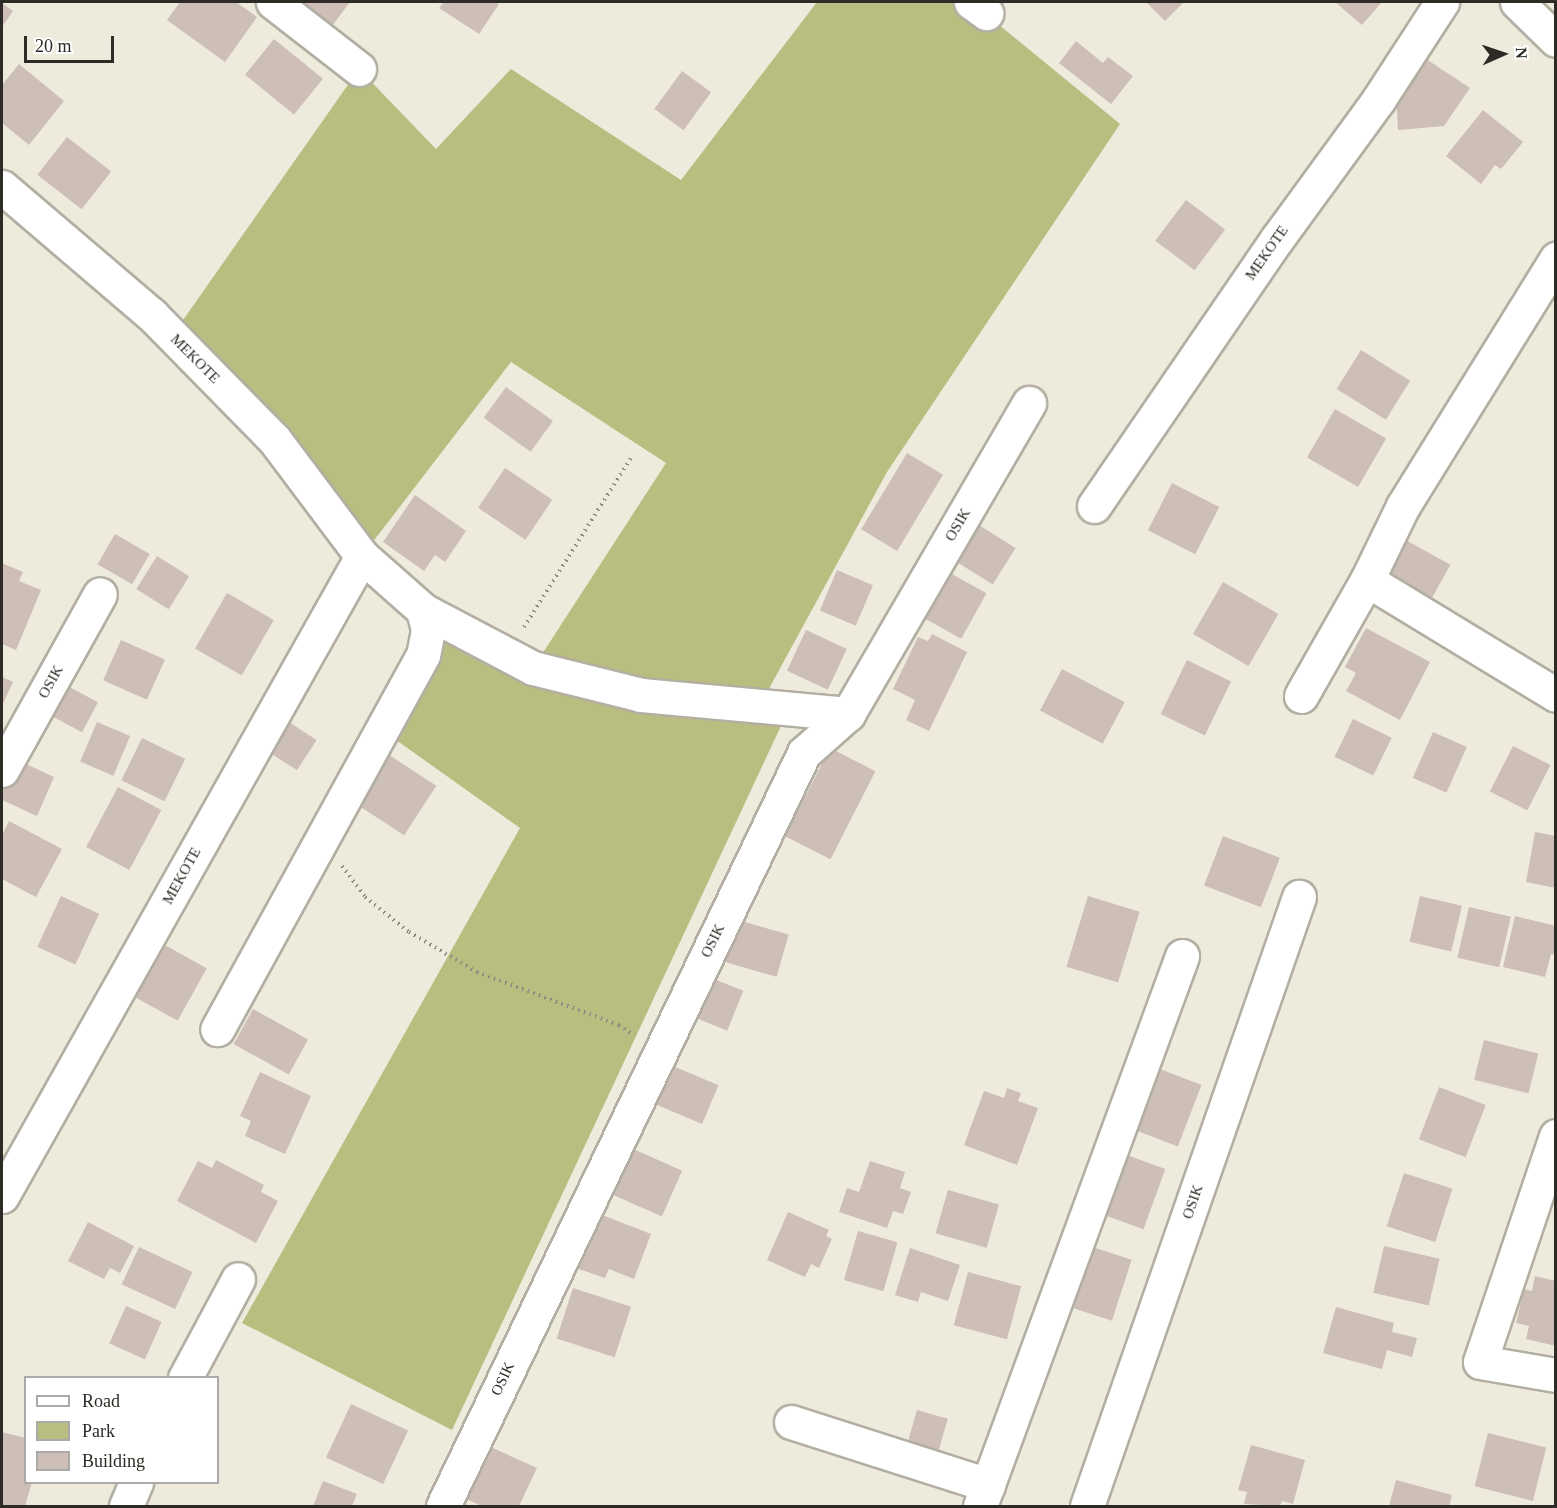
<!DOCTYPE html>
<style>
body{margin:0}
#map{position:relative;width:1557px;height:1508px;overflow:hidden;background:#eeebdd;font-family:"Times New Roman",serif}
div>[style]{position:absolute}
.green>*{inset:0;background:#b9bd80}
.building>*{inset:0;background:#cdbeb7;transform-origin:0 0}
.path>*{height:4px;margin-top:-2px;transform-origin:0;background:repeating-linear-gradient(90deg,#8c8a80 0 1.5px,transparent 0 6px)}
.roads{filter:drop-shadow(2px 0 #b2afa2) drop-shadow(-2px 0 #b2afa2) drop-shadow(0 2px #b2afa2) drop-shadow(0 -2px #b2afa2)}
.minor>*{height:33px;margin:-16.5px;padding:0 16.5px;transform-origin:16.5px;border-radius:16.5px;background:#fff}
span{translate:-50% -50%;white-space:nowrap;text-align:center;line-height:1.15;-webkit-text-stroke:6px #fff;paint-order:stroke}
.street-label{font-size:15px;color:#2c2b25}
.frame{position:absolute;inset:0;border:3px solid #2c2b25;pointer-events:none}
.legend{position:absolute;left:24px;top:1376px;width:195px;height:108px;box-sizing:border-box;background:#fff;border:2px solid #abaaa8;margin:0;padding:8px 10px;list-style:none;font-size:18px;color:#2c2b25}
.legend li{display:flex;align-items:center;gap:12px;height:30px}
.legend b{width:30px;border:2px solid #abaaa8}
.north{position:absolute;left:1473px;top:24px;width:60px;height:60px;-webkit-text-stroke:4px #fff;paint-order:stroke;rotate:87deg;font-size:16px;font-weight:700;line-height:24px;text-align:center;color:#2c2b25}
.north::after{content:'';display:block;margin:auto;width:21px;height:27px;background:#2c2b25;clip-path:polygon(50% 0,100% 100%,50% 72%,0 100%)}
.scale{position:absolute;left:24px;top:36px;width:90px;height:27px;box-sizing:border-box;border:3px solid #2c2b25;border-top:0;padding-left:8px;font-size:18px;line-height:21px;white-space:nowrap;color:#2c2b25;-webkit-text-stroke:4px #fff;paint-order:stroke}
</style>
<div id="map">
<div class="green">
<i style="clip-path:polygon(817px 2px,971px 2px,1120px 124px,887px 472px,759px 707px,788px 711px,452px 1430px,242px 1323px,520px 828px,382px 730px,423px 610px,533px 668px,666px 463px,511px 362px,362px 556px,181px 323px,359px 69px,436px 149px,511px 69px,681px 180px)"></i>
</div>
<div class="building">
<i style="clip-path:polygon(180px 2px,236px 2px,257px 17px,225px 62px,167px 20px)"></i>
<i style="clip-path:polygon(300px 2px,350px 2px,332px 26px)"></i>
<i style="clip-path:polygon(444px 2px,495px 2px,499px 4px,479px 34px,439px 8px)"></i>
<i style="clip-path:polygon(1146px 2px,1184px 2px,1165px 21px)"></i>
<i style="clip-path:polygon(1335px 2px,1382px 2px,1362px 25px)"></i>
<i style="clip-path:polygon(2px 3px,13px 11px,2px 27px)"></i>
<i style="left:274px;top:39px;width:63px;height:46px;rotate:39deg"></i>
<i style="clip-path:polygon(1076px 41px,1103px 63px,1108px 57px,1133px 76px,1111px 104px,1059px 63px)"></i>
<i style="clip-path:polygon(1420px 55px,1470px 88px,1444px 126px,1398px 130px,1396px 92px)"></i>
<i style="clip-path:polygon(19px 64px,64px 101px,29px 145px,2px 123px,2px 85px)"></i>
<i style="left:682px;top:71px;width:36px;height:47px;rotate:36deg"></i>
<i style="clip-path:polygon(1483px 110px,1523px 142px,1501px 169px,1495px 165px,1481px 184px,1446px 156px)"></i>
<i style="left:67px;top:137px;width:56px;height:48px;rotate:38deg"></i>
<i style="left:1186px;top:200px;width:49px;height:51px;rotate:37deg"></i>
<i style="left:1361px;top:350px;width:58px;height:46px;rotate:32deg"></i>
<i style="left:506px;top:387px;width:58px;height:38px;rotate:36deg"></i>
<i style="left:1335px;top:409px;width:59px;height:56px;rotate:30deg"></i>
<i style="left:907px;top:453px;width:42px;height:89px;rotate:31deg"></i>
<i style="left:505px;top:468px;width:57px;height:48px;rotate:34deg"></i>
<i style="left:1172px;top:483px;width:53px;height:53px;rotate:27deg"></i>
<i style="clip-path:polygon(415px 495px,466px 531px,445px 562px,435px 555px,424px 571px,383px 542px)"></i>
<i style="left:974px;top:522px;width:49px;height:43px;rotate:32deg"></i>
<i style="left:115px;top:534px;width:40px;height:35px;rotate:30deg"></i>
<i style="left:1404px;top:539px;width:53px;height:43px;rotate:29deg"></i>
<i style="left:157px;top:556px;width:38px;height:39px;rotate:32deg"></i>
<i style="clip-path:polygon(2px 563px,23px 572px,19px 581px,41px 590px,16px 650px,2px 644px)"></i>
<i style="left:941px;top:568px;width:52px;height:52px;rotate:29deg"></i>
<i style="left:837px;top:570px;width:39px;height:44px;rotate:23deg"></i>
<i style="left:1223px;top:582px;width:64px;height:60px;rotate:30deg"></i>
<i style="left:227px;top:593px;width:54px;height:64px;rotate:30deg"></i>
<i style="clip-path:polygon(1366px 628px,1430px 662px,1400px 720px,1346px 691px,1356px 673px,1345px 667px)"></i>
<i style="left:806px;top:630px;width:45px;height:45px;rotate:25deg"></i>
<i style="clip-path:polygon(932px 634px,967px 652px,929px 731px,906px 720px,915px 700px,893px 689px,918px 637px,928px 641px)"></i>
<i style="left:121px;top:640px;width:48px;height:44px;rotate:24deg"></i>
<i style="left:1187px;top:660px;width:49px;height:60px;rotate:26deg"></i>
<i style="left:1062px;top:669px;width:71px;height:47px;rotate:28deg"></i>
<i style="clip-path:polygon(2px 677px,13px 682px,2px 706px)"></i>
<i style="left:60px;top:682px;width:43px;height:34px;rotate:28deg"></i>
<i style="left:278px;top:715px;width:46px;height:36px;rotate:33deg"></i>
<i style="left:1353px;top:719px;width:43px;height:42px;rotate:26deg"></i>
<i style="left:97px;top:722px;width:36px;height:43px;rotate:23deg"></i>
<i style="left:1433px;top:732px;width:37px;height:50px;rotate:24deg"></i>
<i style="left:142px;top:738px;width:48px;height:47px;rotate:26deg"></i>
<i style="left:1513px;top:746px;width:42px;height:51px;rotate:27deg"></i>
<i style="left:830px;top:748px;width:51px;height:99px;rotate:27deg"></i>
<i style="left:386px;top:753px;width:60px;height:59px;rotate:33deg"></i>
<i style="clip-path:polygon(13px 758px,54px 777px,37px 816px,2px 800px,2px 785px)"></i>
<i style="left:118px;top:787px;width:49px;height:68px;rotate:28deg"></i>
<i style="clip-path:polygon(9px 821px,62px 849px,36px 897px,2px 879px,2px 835px)"></i>
<i style="clip-path:polygon(1535px 832px,1556px 836px,1556px 888px,1526px 882px)"></i>
<i style="left:1223px;top:836px;width:61px;height:53px;rotate:21deg"></i>
<i style="left:61px;top:896px;width:42px;height:56px;rotate:25deg"></i>
<i style="left:1088px;top:896px;width:54px;height:74px;rotate:17deg"></i>
<i style="left:1420px;top:896px;width:43px;height:47px;rotate:13deg"></i>
<i style="left:1469px;top:907px;width:43px;height:52px;rotate:13deg"></i>
<i style="clip-path:polygon(1515px 916px,1556px 926px,1556px 955px,1551px 954px,1545px 977px,1503px 967px)"></i>
<i style="left:731px;top:918px;width:60px;height:44px;rotate:16deg"></i>
<i style="left:163px;top:944px;width:50px;height:60px;rotate:29deg"></i>
<i style="left:709px;top:977px;width:37px;height:43px;rotate:22deg"></i>
<i style="left:253px;top:1009px;width:63px;height:40px;rotate:29deg"></i>
<i style="left:1484px;top:1040px;width:56px;height:41px;rotate:14deg"></i>
<i style="left:666px;top:1063px;width:57px;height:42px;rotate:23deg"></i>
<i style="left:1152px;top:1066px;width:53px;height:66px;rotate:21deg"></i>
<i style="clip-path:polygon(260px 1072px,311px 1096px,285px 1154px,245px 1136px,251px 1121px,240px 1116px)"></i>
<i style="left:1439px;top:1087px;width:50px;height:56px;rotate:21deg"></i>
<i style="clip-path:polygon(1007px 1088px,1021px 1093px,1018px 1101px,1038px 1108px,1017px 1165px,964px 1145px,984px 1091px,1004px 1098px)"></i>
<i style="left:631px;top:1148px;width:56px;height:50px;rotate:24deg"></i>
<i style="left:1124px;top:1154px;width:44px;height:64px;rotate:20deg"></i>
<i style="clip-path:polygon(216px 1160px,264px 1185px,261px 1192px,278px 1201px,256px 1243px,177px 1201px,198px 1161px,212px 1168px)"></i>
<i style="clip-path:polygon(870px 1161px,905px 1172px,900px 1188px,911px 1192px,903px 1214px,893px 1211px,887px 1228px,839px 1212px,847px 1188px,859px 1192px)"></i>
<i style="left:1404px;top:1173px;width:51px;height:56px;rotate:18deg"></i>
<i style="left:948px;top:1190px;width:53px;height:45px;rotate:16deg"></i>
<i style="clip-path:polygon(788px 1212px,829px 1230px,826px 1236px,832px 1239px,819px 1268px,811px 1264px,805px 1277px,767px 1260px)"></i>
<i style="clip-path:polygon(597px 1213px,651px 1234px,634px 1279px,609px 1269px,605px 1278px,576px 1268px)"></i>
<i style="clip-path:polygon(88px 1222px,134px 1246px,120px 1273px,110px 1268px,104px 1279px,68px 1261px)"></i>
<i style="left:858px;top:1231px;width:41px;height:51px;rotate:16deg"></i>
<i style="left:1086px;top:1245px;width:48px;height:64px;rotate:18deg"></i>
<i style="left:1384px;top:1246px;width:57px;height:48px;rotate:13deg"></i>
<i style="left:139px;top:1247px;width:59px;height:41px;rotate:25deg"></i>
<i style="clip-path:polygon(910px 1248px,960px 1265px,948px 1301px,921px 1292px,918px 1302px,895px 1295px)"></i>
<i style="left:968px;top:1272px;width:55px;height:55px;rotate:15deg"></i>
<i style="clip-path:polygon(1535px 1276px,1556px 1281px,1556px 1346px,1526px 1339px,1529px 1326px,1516px 1323px,1524px 1289px,1532px 1291px)"></i>
<i style="left:573px;top:1288px;width:61px;height:53px;rotate:18deg"></i>
<i style="left:126px;top:1306px;width:39px;height:41px;rotate:24deg"></i>
<i style="clip-path:polygon(1336px 1307px,1394px 1323px,1392px 1332px,1417px 1338px,1412px 1357px,1387px 1350px,1382px 1369px,1323px 1353px)"></i>
<i style="left:351px;top:1404px;width:63px;height:59px;rotate:25deg"></i>
<i style="left:917px;top:1410px;width:32px;height:41px;rotate:16deg"></i>
<i style="clip-path:polygon(2px 1432px,26px 1438px,26px 1482px,32px 1482px,25px 1506px,2px 1506px)"></i>
<i style="left:1488px;top:1433px;width:60px;height:55px;rotate:14deg"></i>
<i style="clip-path:polygon(486px 1445px,537px 1468px,519px 1506px,482px 1506px,462px 1497px)"></i>
<i style="clip-path:polygon(1251px 1445px,1305px 1460px,1293px 1504px,1282px 1501px,1280px 1506px,1244px 1504px,1247px 1492px,1238px 1490px)"></i>
<i style="clip-path:polygon(1396px 1480px,1452px 1495px,1449px 1506px,1389px 1506px)"></i>
<i style="clip-path:polygon(323px 1481px,357px 1494px,352px 1506px,313px 1506px)"></i>
</div>
<div class="path">
<i style="left:524px;top:627px;width:200px;rotate:-57.7deg"></i>
<i style="left:342px;top:866px;width:39px;rotate:53deg"></i>
<i style="left:365px;top:897px;width:56px;rotate:38.5deg"></i>
<i style="left:409px;top:932px;width:79px;rotate:30.5deg"></i>
<i style="left:477px;top:972px;width:152px;rotate:20.5deg"></i>
<i style="left:619px;top:1025px;width:18px;rotate:34deg"></i>
</div>
<div class="roads">
<div class="minor">
<i style="left:273px;top:2px;width:109px;rotate:37.9deg"></i>
<i style="left:971px;top:2px;width:19px;rotate:36deg"></i>
<i style="left:1517px;top:2px;width:54px;rotate:44.3deg"></i>
<i style="left:2px;top:187px;width:197px;rotate:40.5deg"></i>
<i style="left:152px;top:315px;width:174px;rotate:45.5deg"></i>
<i style="left:274px;top:439px;width:146px;rotate:53.1deg"></i>
<i style="left:362px;top:556px;width:81px;rotate:41.5deg"></i>
<i style="left:423px;top:610px;width:21px;rotate:76deg"></i>
<i style="left:428px;top:630px;width:25px;rotate:101deg"></i>
<i style="left:423px;top:655px;width:427px;rotate:118.8deg"></i>
<i style="left:1094px;top:506px;width:324px;rotate:-55.6deg"></i>
<i style="left:1277px;top:239px;width:173px;rotate:-53.9deg"></i>
<i style="left:1379px;top:99px;width:116px;rotate:-57deg"></i>
<i style="left:1367px;top:580px;width:221px;rotate:31.3deg"></i>
<i style="left:423px;top:610px;width:124px;rotate:27.8deg"></i>
<i style="left:533px;top:668px;width:111px;rotate:14deg"></i>
<i style="left:641px;top:695px;width:208px;rotate:5.2deg"></i>
<i style="left:1301px;top:696px;width:133px;rotate:-60.4deg"></i>
<i style="left:1367px;top:580px;width:82px;rotate:-64.1deg"></i>
<i style="left:1403px;top:506px;width:291px;rotate:-58.2deg"></i>
<i style="left:2px;top:770px;width:201px;rotate:-60.9deg"></i>
<i style="left:1556px;top:1136px;width:238px;rotate:108.6deg"></i>
<i style="left:1480px;top:1362px;width:77px;rotate:9.7deg"></i>
<i style="left:2px;top:1196px;width:734px;rotate:-60.64deg"></i>
<i style="left:185px;top:1378px;width:112px;rotate:-61.8deg"></i>
<i style="left:791px;top:1422px;width:207px;rotate:17.7deg"></i>
<i style="left:126px;top:1506px;width:26px;rotate:-67deg"></i>
<i style="left:443px;top:1506px;width:835px;rotate:-64.39deg"></i>
<i style="left:804px;top:753px;width:59px;rotate:-41.6deg"></i>
<i style="left:848px;top:714px;width:360px;rotate:-59.8deg"></i>
<i style="left:980px;top:1506px;width:586px;rotate:-69.83deg"></i>
<i style="left:1087px;top:1506px;width:645px;rotate:-70.81deg"></i>
</div>
</div>
<div class="street-label">
<span style="left:1267px;top:253px;rotate:-55deg">MEKOTE</span>
<span style="left:195px;top:359px;rotate:45deg">MEKOTE</span>
<span style="left:958px;top:525px;rotate:-60deg">OSIK</span>
<span style="left:51px;top:682px;rotate:-61deg">OSIK</span>
<span style="left:182px;top:876px;rotate:-61deg">MEKOTE</span>
<span style="left:713px;top:941px;rotate:-64deg">OSIK</span>
<span style="left:1193px;top:1202px;rotate:-71deg">OSIK</span>
<span style="left:503px;top:1379px;rotate:-65deg">OSIK</span>
</div>
<div class="frame"></div>
<ul class="legend">
<li><b style="height:8px;background:#fff"></b>Road</li>
<li><b style="height:16px;background:#b9bd80"></b>Park</li>
<li><b style="height:16px;background:#cdbeb7"></b>Building</li>
</ul>
<div class="north">N</div>
<div class="scale">20 m</div>
</div>
